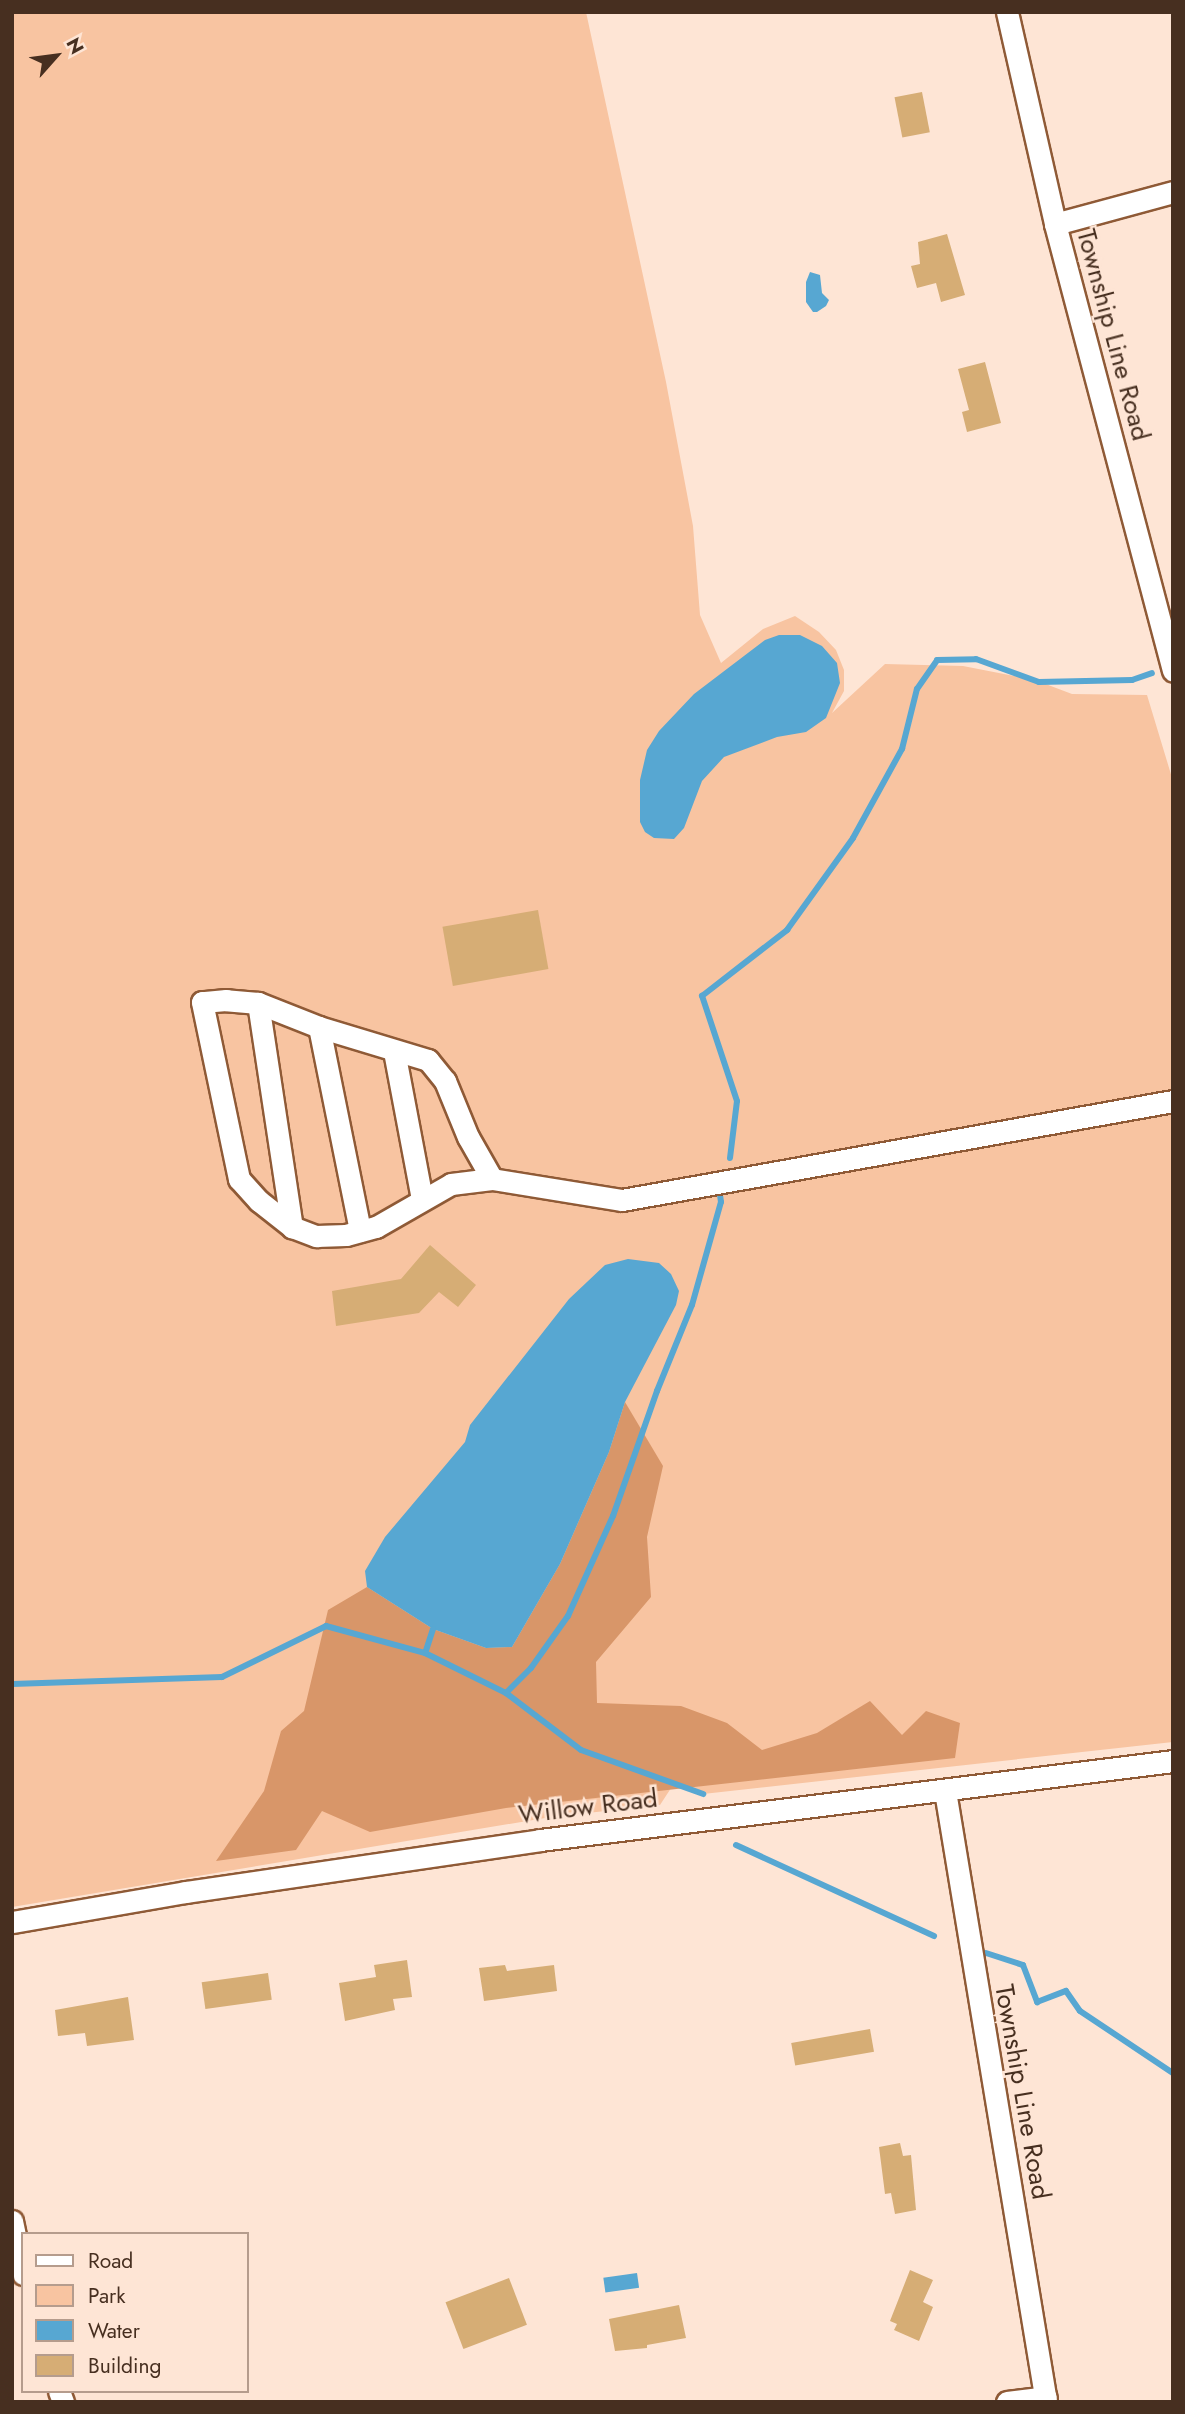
<!DOCTYPE html>
<style>
body{margin:0}
#map{position:relative;width:1185px;height:2414px;overflow:hidden;background:#fee5d5;font-family:Jost,sans-serif}
div>[style]{position:absolute}
.green>*{inset:0;background:#f8c4a1}
.forest>*{inset:0;background:#d89669}
.water>*{inset:0;background:#57a7d2;transform-origin:0 0}
.stream>*{height:6px;margin:-3px;padding:0 3px;transform-origin:3px;border-radius:3px;background:#57a7d2}
.building>*{inset:0;background:#d6ad75;transform-origin:0 0}
.roads{filter:drop-shadow(2px 0 #8f5a36) drop-shadow(-2px 0 #8f5a36) drop-shadow(0 2px #8f5a36) drop-shadow(0 -2px #8f5a36)}
.minor>*{height:21px;margin:-10.5px;padding:0 10.5px;transform-origin:10.5px;border-radius:10.5px;background:#fff}
span{translate:-50% -50%;white-space:nowrap;text-align:center;line-height:1.15;-webkit-text-stroke:5px #fee5d5;paint-order:stroke}
.street-label{font-size:26px;color:#472f20}
.frame{position:absolute;inset:0;border:14px solid #472f20;pointer-events:none}
.legend{position:absolute;left:21px;top:2232px;width:228px;height:161px;box-sizing:border-box;background:#fee5d5;border:2px solid #b59c8d;margin:0;padding:9px 12px;list-style:none;font-size:21px;color:#472f20}
.legend li{display:flex;align-items:center;gap:14px;height:35px}
.legend b{width:35px;border:2px solid #b59c8d}
.north{position:absolute;left:21px;top:21px;width:70px;height:70px;-webkit-text-stroke:5px #fee5d5;paint-order:stroke;rotate:62deg;font-size:19px;font-weight:700;line-height:28px;text-align:center;color:#472f20}
.north::after{content:'';display:block;margin:auto;width:24px;height:32px;background:#472f20;clip-path:polygon(50% 0,100% 100%,50% 72%,0 100%)}
</style>
<div id="map">
<div class="green">
<i style="clip-path:polygon(12px 12px,586px 12px,666px 382px,693px 526px,700px 615px,721px 663px,763px 629px,795px 616px,819px 632px,836px 650px,844px 670px,844px 691px,832px 713px,885px 664px,963px 666px,1035px 680px,1072px 694px,1147px 695px,1173px 781px,1173px 1742px,703px 1794px,675px 1782px,660px 1805px,551px 1817px,12px 1907px)"></i>
</div>
<div class="forest">
<i style="clip-path:polygon(625px 1402px,663px 1466px,647px 1537px,651px 1597px,596px 1662px,597px 1703px,681px 1706px,727px 1723px,762px 1750px,817px 1733px,870px 1701px,902px 1735px,926px 1711px,960px 1723px,955px 1758px,506px 1808px,370px 1832px,322px 1811px,296px 1850px,216px 1861px,264px 1791px,281px 1731px,304px 1711px,328px 1610px,367px 1587px,433px 1629px,486px 1648px,512px 1647px,560px 1564px,609px 1452px)"></i>
</div>
<div class="water">
<i style="clip-path:polygon(810px 272px,820px 275px,822px 293px,829px 300px,826px 306px,817px 312px,813px 312px,806px 302px,806px 282px)"></i>
<i style="clip-path:polygon(779px 635px,800px 635px,822px 646px,837px 663px,840px 683px,826px 718px,806px 732px,777px 737px,724px 757px,702px 781px,684px 828px,674px 839px,654px 838px,645px 832px,640px 822px,640px 780px,647px 750px,659px 731px,694px 694px,765px 640px)"></i>
<i style="clip-path:polygon(628px 1259px,659px 1263px,671px 1274px,679px 1291px,676px 1305px,625px 1402px,609px 1452px,560px 1564px,512px 1647px,486px 1648px,433px 1629px,367px 1587px,365px 1571px,385px 1537px,465px 1442px,470px 1425px,569px 1299px,605px 1265px)"></i>
<i style="left:637px;top:2273px;width:15px;height:34px;rotate:82deg"></i>
</div>
<div class="stream">
<i style="left:730px;top:1158px;width:57px;rotate:-83deg"></i>
<i style="left:737px;top:1101px;width:111px;rotate:-108.4deg"></i>
<i style="left:702px;top:996px;width:108px;rotate:-37.8deg"></i>
<i style="left:787px;top:930px;width:113px;rotate:-54.3deg"></i>
<i style="left:853px;top:838px;width:102px;rotate:-61.2deg"></i>
<i style="left:902px;top:749px;width:62px;rotate:-76deg"></i>
<i style="left:917px;top:689px;width:35px;rotate:-55deg"></i>
<i style="left:937px;top:660px;width:39px;rotate:-1deg"></i>
<i style="left:976px;top:659px;width:67px;rotate:20.1deg"></i>
<i style="left:1039px;top:682px;width:93px;rotate:-1.2deg"></i>
<i style="left:1132px;top:680px;width:21px;rotate:-19deg"></i>
<i style="left:433px;top:1629px;width:25px;rotate:108deg"></i>
<i style="left:425px;top:1653px;width:90px;rotate:26.3deg"></i>
<i style="left:506px;top:1693px;width:94px;rotate:37.2deg"></i>
<i style="left:581px;top:1750px;width:130px;rotate:19.8deg"></i>
<i style="left:12px;top:1684px;width:210px;rotate:-1.9deg"></i>
<i style="left:222px;top:1677px;width:116px;rotate:-26.1deg"></i>
<i style="left:326px;top:1626px;width:103px;rotate:15.3deg"></i>
<i style="left:506px;top:1693px;width:35px;rotate:-45deg"></i>
<i style="left:531px;top:1668px;width:64px;rotate:-54.6deg"></i>
<i style="left:568px;top:1616px;width:110px;rotate:-65.8deg"></i>
<i style="left:613px;top:1516px;width:133px;rotate:-70.6deg"></i>
<i style="left:657px;top:1391px;width:93px;rotate:-67.9deg"></i>
<i style="left:692px;top:1305px;width:107px;rotate:-74.3deg"></i>
<i style="left:721px;top:1202px;width:7px;rotate:-98deg"></i>
<i style="left:736px;top:1845px;width:218px;rotate:24.7deg"></i>
<i style="left:986px;top:1953px;width:39px;rotate:18deg"></i>
<i style="left:1023px;top:1965px;width:40px;rotate:69deg"></i>
<i style="left:1037px;top:2002px;width:31px;rotate:-21deg"></i>
<i style="left:1066px;top:1991px;width:24px;rotate:55deg"></i>
<i style="left:1080px;top:2011px;width:112px;rotate:33.7deg"></i>
</div>
<div class="building">
<i style="left:922px;top:92px;width:41px;height:28px;rotate:79deg"></i>
<i style="clip-path:polygon(947px 234px,965px 295px,941px 302px,936px 283px,917px 288px,911px 266px,920px 264px,918px 242px)"></i>
<i style="clip-path:polygon(985px 362px,1001px 423px,967px 432px,962px 412px,969px 410px,958px 369px)"></i>
<i style="left:538px;top:910px;width:60px;height:97px;rotate:80deg"></i>
<i style="clip-path:polygon(430px 1245px,476px 1285px,458px 1307px,439px 1292px,419px 1313px,336px 1326px,332px 1291px,401px 1279px)"></i>
<i style="clip-path:polygon(407px 1960px,412px 1997px,393px 1999px,395px 2010px,345px 2021px,339px 1983px,376px 1977px,374px 1965px)"></i>
<i style="clip-path:polygon(505px 1965px,507px 1971px,554px 1965px,557px 1991px,484px 2001px,479px 1968px)"></i>
<i style="left:268px;top:1973px;width:27px;height:67px;rotate:82deg"></i>
<i style="clip-path:polygon(128px 1997px,134px 2040px,87px 2046px,85px 2033px,58px 2036px,55px 2010px)"></i>
<i style="left:870px;top:2029px;width:23px;height:80px;rotate:80deg"></i>
<i style="clip-path:polygon(900px 2143px,903px 2156px,911px 2155px,916px 2210px,895px 2214px,891px 2193px,885px 2194px,879px 2147px)"></i>
<i style="clip-path:polygon(910px 2270px,933px 2280px,923px 2302px,933px 2307px,919px 2341px,894px 2330px,897px 2324px,890px 2321px)"></i>
<i style="left:509px;top:2278px;width:50px;height:68px;rotate:69deg"></i>
<i style="clip-path:polygon(679px 2305px,686px 2338px,647px 2345px,647px 2348px,615px 2351px,609px 2319px)"></i>
</div>
<div class="roads">
<div class="minor">
<i style="left:1007px;top:12px;width:217px;rotate:77.2deg"></i>
<i style="left:1055px;top:224px;width:462px;rotate:75.2deg"></i>
<i style="left:1055px;top:224px;width:122px;rotate:-15.2deg"></i>
<i style="left:258px;top:1003px;width:227px;rotate:81.4deg"></i>
<i style="left:319px;top:1027px;width:208px;rotate:78.6deg"></i>
<i style="left:394px;top:1051px;width:151px;rotate:79.3deg"></i>
<i style="left:492px;top:1179px;width:48px;rotate:-119.7deg"></i>
<i style="left:468px;top:1137px;width:61px;rotate:-112.3deg"></i>
<i style="left:445px;top:1081px;width:27px;rotate:-129deg"></i>
<i style="left:428px;top:1060px;width:114px;rotate:-163.2deg"></i>
<i style="left:319px;top:1027px;width:66px;rotate:-158.5deg"></i>
<i style="left:258px;top:1003px;width:32px;rotate:-175deg"></i>
<i style="left:226px;top:1000px;width:24px;rotate:175deg"></i>
<i style="left:202px;top:1002px;width:181px;rotate:78.2deg"></i>
<i style="left:239px;top:1179px;width:30px;rotate:48deg"></i>
<i style="left:259px;top:1201px;width:42px;rotate:38.2deg"></i>
<i style="left:292px;top:1227px;width:26px;rotate:21deg"></i>
<i style="left:316px;top:1236px;width:30px;rotate:-2deg"></i>
<i style="left:346px;top:1235px;width:31px;rotate:-15deg"></i>
<i style="left:376px;top:1227px;width:86px;rotate:-29.8deg"></i>
<i style="left:451px;top:1184px;width:41px;rotate:-7deg"></i>
<i style="left:492px;top:1179px;width:132px;rotate:9.2deg"></i>
<i style="left:622px;top:1200px;width:560px;rotate:-10.19deg"></i>
<i style="left:945px;top:1791px;width:619px;rotate:80.61deg"></i>
<i style="left:12px;top:1922px;width:176px;rotate:-9.8deg"></i>
<i style="left:185px;top:1892px;width:359px;rotate:-8.3deg"></i>
<i style="left:540px;top:1840px;width:638px;rotate:-7.11deg"></i>
<i style="left:12px;top:2221px;width:54px;rotate:78.3deg"></i>
<i style="left:59px;top:2391px;width:12px;rotate:70deg"></i>
<i style="left:1007px;top:2402px;width:39px;rotate:-7deg"></i>
</div>
</div>
<div class="street-label">
<span style="left:1113px;top:335px;rotate:75deg">Township Line Road</span>
<span style="left:588px;top:1807px;rotate:-7deg">Willow Road</span>
<span style="left:1022px;top:2092px;rotate:80deg">Township Line Road</span>
</div>
<div class="frame"></div>
<ul class="legend">
<li><b style="height:9px;background:#fff"></b>Road</li>
<li><b style="height:19px;background:#f8c4a1"></b>Park</li>
<li><b style="height:19px;background:#57a7d2"></b>Water</li>
<li><b style="height:19px;background:#d6ad75"></b>Building</li>
</ul>
<div class="north">N</div>
</div>
